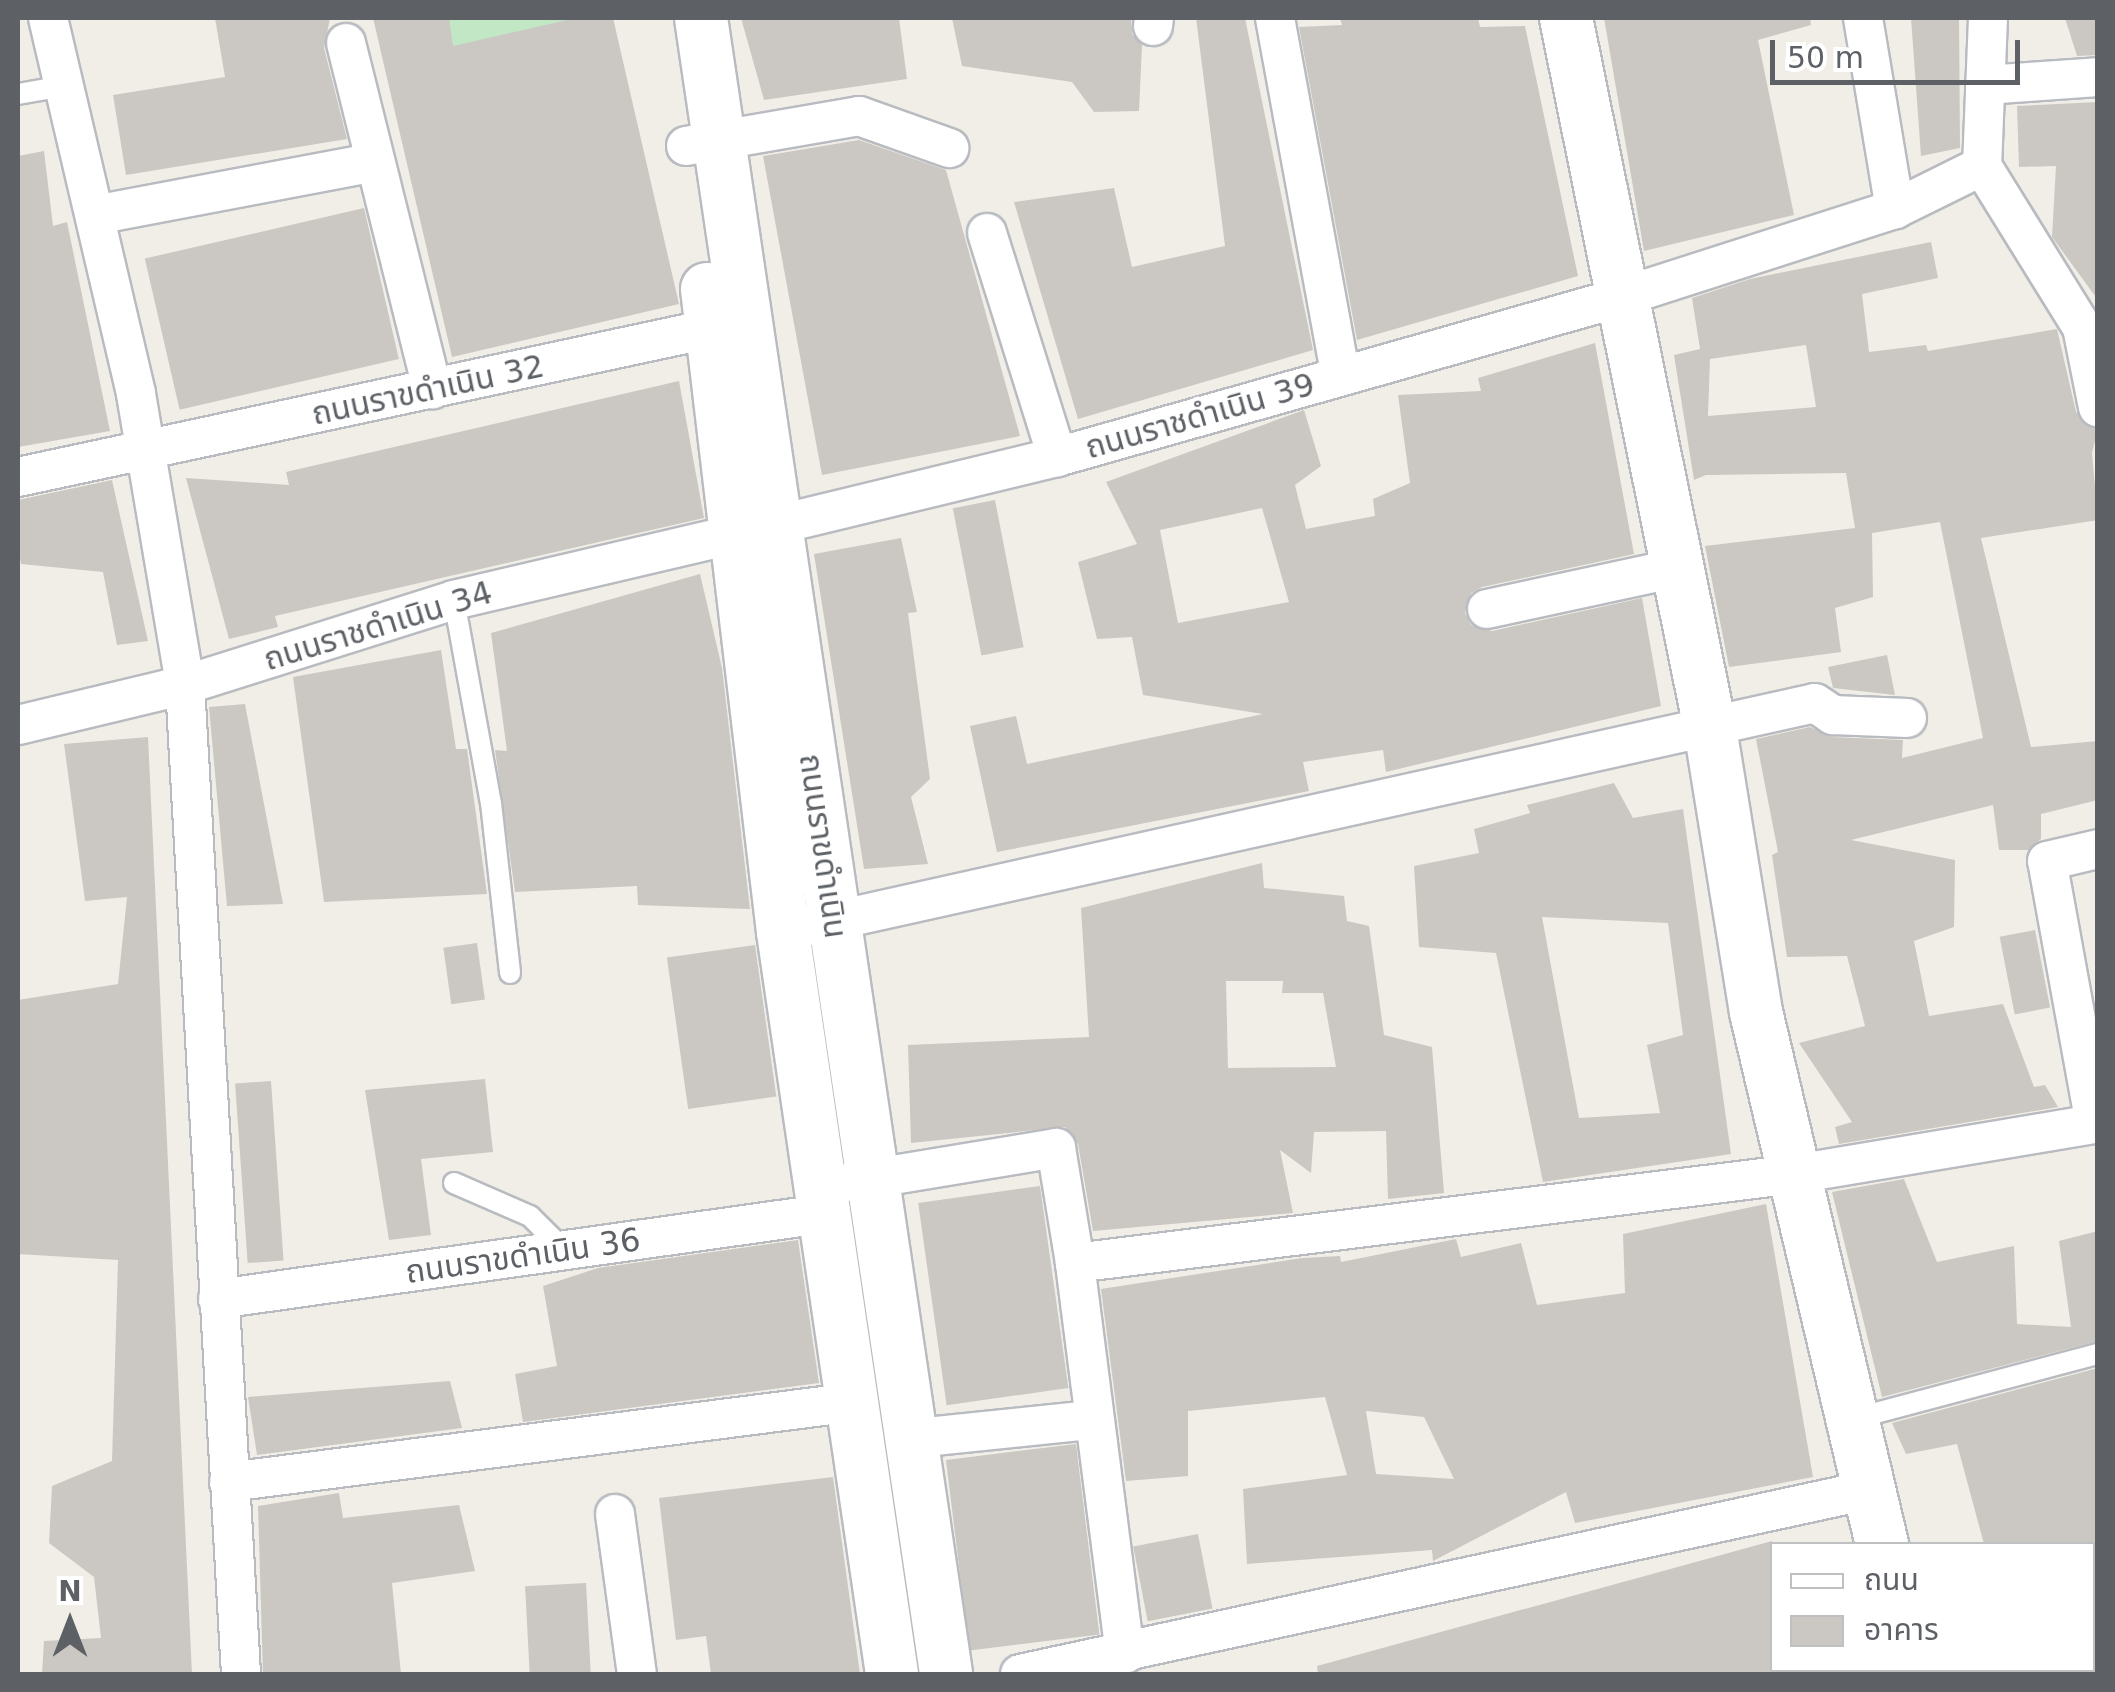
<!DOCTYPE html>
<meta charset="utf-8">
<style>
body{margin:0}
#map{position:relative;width:2115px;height:1692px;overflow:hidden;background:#f0eee6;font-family:"DejaVu Sans","Noto Sans Thai",sans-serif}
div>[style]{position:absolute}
.green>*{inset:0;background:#c2e7c4}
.building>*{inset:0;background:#cbc8c3;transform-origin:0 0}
.roads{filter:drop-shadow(2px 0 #b8bbc0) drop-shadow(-2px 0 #b8bbc0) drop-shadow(0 2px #b8bbc0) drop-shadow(0 -2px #b8bbc0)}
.lane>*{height:20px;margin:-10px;padding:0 10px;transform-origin:10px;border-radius:10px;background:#fff}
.street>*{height:38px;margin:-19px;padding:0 19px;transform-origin:19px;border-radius:19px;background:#fff}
.secondary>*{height:52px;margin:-26px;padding:0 26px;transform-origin:26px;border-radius:26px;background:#fff}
span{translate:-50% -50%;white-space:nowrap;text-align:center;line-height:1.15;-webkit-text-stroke:8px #fff;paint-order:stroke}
.street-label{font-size:32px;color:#5d6166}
.frame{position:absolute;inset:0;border:20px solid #5d6166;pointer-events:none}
.legend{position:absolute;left:1770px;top:1542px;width:325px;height:130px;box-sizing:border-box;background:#fff;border:2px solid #bec0c2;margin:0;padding:12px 18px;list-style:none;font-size:30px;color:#5d6166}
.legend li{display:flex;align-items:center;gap:20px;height:50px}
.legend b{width:50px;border:2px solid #bec0c2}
.north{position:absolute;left:20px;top:1572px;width:100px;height:100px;-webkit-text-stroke:8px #fff;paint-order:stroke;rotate:0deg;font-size:28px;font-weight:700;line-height:40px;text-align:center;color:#5d6166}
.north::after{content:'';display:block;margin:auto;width:35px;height:45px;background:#5d6166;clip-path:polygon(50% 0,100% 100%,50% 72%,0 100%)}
.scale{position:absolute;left:1770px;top:40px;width:250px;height:45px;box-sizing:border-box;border:5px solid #5d6166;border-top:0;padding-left:12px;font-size:30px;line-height:35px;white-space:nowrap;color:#5d6166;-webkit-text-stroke:8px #fff;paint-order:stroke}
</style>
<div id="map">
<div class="green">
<i style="clip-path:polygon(436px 18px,602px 18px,605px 33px,442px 59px)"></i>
</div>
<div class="building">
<i style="clip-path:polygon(215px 18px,330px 18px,324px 48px,347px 139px,126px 175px,113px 95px,225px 77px)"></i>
<i style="clip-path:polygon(373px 18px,449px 18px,453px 46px,576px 18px,613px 18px,679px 304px,452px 357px)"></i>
<i style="clip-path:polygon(741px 18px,899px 18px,907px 79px,764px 100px)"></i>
<i style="clip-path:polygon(952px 18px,1131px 18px,1132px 34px,1142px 45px,1139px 111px,1094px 112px,1072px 82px,962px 66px)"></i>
<i style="clip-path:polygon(1196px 18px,1245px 18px,1313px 350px,1078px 419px,1014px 202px,1114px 188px,1132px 267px,1225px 246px)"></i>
<i style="clip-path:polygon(1340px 18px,1478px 18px,1480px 27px,1525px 26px,1578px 276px,1357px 340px,1299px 27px,1342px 25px)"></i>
<i style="clip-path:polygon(1604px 18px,1810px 18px,1811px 25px,1758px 40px,1794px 215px,1644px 251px)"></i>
<i style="clip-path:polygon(1911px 18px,1959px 18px,1960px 148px,1921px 156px)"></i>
<i style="clip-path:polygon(2065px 18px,2098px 18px,2098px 55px,2077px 56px)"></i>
<i style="clip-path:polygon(2098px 102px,2098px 300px,2052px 237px,2056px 166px,2019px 167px,2017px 106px)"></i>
<i style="clip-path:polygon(859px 140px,946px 170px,1020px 436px,822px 475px,763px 156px)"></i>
<i style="clip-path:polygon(44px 151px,53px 226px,67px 222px,110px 431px,18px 447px,18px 156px)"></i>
<i style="left:364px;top:208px;width:155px;height:225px;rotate:77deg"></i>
<i style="clip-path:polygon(evenodd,1931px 242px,1938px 278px,1862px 294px,1869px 352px,1926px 345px,1928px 351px,2057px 329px,2076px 412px,2098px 429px,2092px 453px,2098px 520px,1981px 538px,2031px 747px,2098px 741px,2098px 800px,2041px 814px,2041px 839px,2028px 850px,1999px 850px,1993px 805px,1851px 840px,1955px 860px,1954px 927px,1914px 941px,1929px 1016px,2003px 1004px,2034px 1087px,2045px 1085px,2058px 1107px,1839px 1144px,1835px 1127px,1852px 1122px,1799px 1043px,1865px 1026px,1847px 956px,1787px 957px,1772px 855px,1778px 852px,1756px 739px,1810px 727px,1832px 737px,1903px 740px,1902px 758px,1983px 738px,1940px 522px,1872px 533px,1873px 597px,1835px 608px,1841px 652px,1729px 667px,1705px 546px,1855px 528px,1846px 473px,1706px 475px,1694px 480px,1674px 355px,1700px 349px,1692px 298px,1750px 279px,1931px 242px,1806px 345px,1816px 407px,1708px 416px,1710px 359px,1806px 345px)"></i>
<i style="clip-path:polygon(evenodd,1595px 343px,1634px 554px,1482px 587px,1471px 593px,1465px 613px,1471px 625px,1492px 631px,1642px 598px,1661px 706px,1386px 772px,1383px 750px,1303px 762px,1309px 791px,997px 852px,970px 726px,1016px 716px,1027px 764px,1263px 714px,1143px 695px,1132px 637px,1097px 639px,1078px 562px,1137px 544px,1106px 482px,1304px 410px,1321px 466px,1295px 485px,1306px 529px,1375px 516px,1373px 499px,1410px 483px,1398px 395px,1481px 391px,1478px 378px,1595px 343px,1262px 508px,1289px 602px,1178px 623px,1160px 530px,1262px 508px)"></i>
<i style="clip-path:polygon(679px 381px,704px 518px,275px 616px,278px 627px,229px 639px,186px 478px,289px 485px,286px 472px)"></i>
<i style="clip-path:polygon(112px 480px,148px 641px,117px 645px,103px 572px,21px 564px,18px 545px,18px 500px)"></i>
<i style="left:995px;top:500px;width:150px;height:43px;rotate:79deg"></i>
<i style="clip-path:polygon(901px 538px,917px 612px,908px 613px,930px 779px,911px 797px,928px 864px,864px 869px,814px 554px)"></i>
<i style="clip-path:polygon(700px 574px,722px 668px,750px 909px,638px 905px,637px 886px,515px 892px,495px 750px,507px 751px,491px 633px)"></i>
<i style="clip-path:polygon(441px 650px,456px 749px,467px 749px,487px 894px,324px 902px,293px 677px)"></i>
<i style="clip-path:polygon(1887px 655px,1895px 695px,1833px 688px,1828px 667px)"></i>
<i style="clip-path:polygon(245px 704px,283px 904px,227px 906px,209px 707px)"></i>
<i style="clip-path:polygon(148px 737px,192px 1674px,42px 1674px,44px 1641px,101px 1638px,94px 1577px,49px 1543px,52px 1486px,112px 1461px,118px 1260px,18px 1254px,18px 1000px,118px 984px,127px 897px,85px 901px,64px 744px)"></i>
<i style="clip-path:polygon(evenodd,1614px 783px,1633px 818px,1683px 809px,1731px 1154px,1543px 1182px,1496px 953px,1419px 947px,1414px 866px,1479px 853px,1474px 829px,1530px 813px,1527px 805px,1614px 783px,1542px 917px,1668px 923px,1683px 1035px,1647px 1045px,1660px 1113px,1579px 1118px,1542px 917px)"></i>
<i style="clip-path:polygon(evenodd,1262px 863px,1264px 888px,1344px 896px,1347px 921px,1369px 926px,1384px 1035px,1432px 1047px,1444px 1193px,1388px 1199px,1386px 1131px,1314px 1132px,1311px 1173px,1280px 1150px,1293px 1213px,1093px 1231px,1078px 1144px,1065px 1127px,911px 1143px,908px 1045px,1089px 1037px,1081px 908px,1262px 863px,1226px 981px,1283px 981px,1282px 993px,1323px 993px,1336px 1067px,1228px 1068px,1226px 981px)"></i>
<i style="left:2035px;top:930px;width:79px;height:36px;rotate:79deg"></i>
<i style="left:477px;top:943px;width:57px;height:34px;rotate:82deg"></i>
<i style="left:755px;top:945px;width:153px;height:89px;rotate:82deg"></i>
<i style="clip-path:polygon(485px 1079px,493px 1152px,421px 1159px,431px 1235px,389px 1240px,365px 1090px)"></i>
<i style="left:271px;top:1081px;width:180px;height:36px;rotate:86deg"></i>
<i style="clip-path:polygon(1904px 1179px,1937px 1262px,2014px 1246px,2017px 1324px,2071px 1327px,2059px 1241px,2098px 1231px,2098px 1341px,1882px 1397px,1832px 1192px)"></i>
<i style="left:1040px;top:1186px;width:204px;height:123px;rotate:82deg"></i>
<i style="clip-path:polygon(evenodd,1766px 1204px,1813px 1477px,1575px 1523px,1566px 1492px,1433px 1561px,1432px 1550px,1247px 1564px,1243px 1489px,1347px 1475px,1325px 1397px,1188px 1411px,1188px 1476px,1126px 1481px,1101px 1289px,1302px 1258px,1340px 1256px,1341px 1262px,1456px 1239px,1461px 1257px,1521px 1243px,1537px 1305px,1625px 1293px,1623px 1234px,1766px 1204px,1366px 1411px,1424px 1417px,1454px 1479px,1376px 1474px,1366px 1411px)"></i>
<i style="clip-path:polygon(798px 1240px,819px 1383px,523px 1422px,515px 1374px,557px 1366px,543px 1286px,598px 1268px)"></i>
<i style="clip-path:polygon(2098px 1368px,2098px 1544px,1984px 1544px,1957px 1444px,1906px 1454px,1892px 1423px)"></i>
<i style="clip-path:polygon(450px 1381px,462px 1428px,257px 1455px,248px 1397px)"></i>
<i style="left:1076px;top:1444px;width:192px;height:131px;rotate:83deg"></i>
<i style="clip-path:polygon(833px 1477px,860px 1674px,711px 1674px,706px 1636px,676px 1640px,659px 1498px)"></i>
<i style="clip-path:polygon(339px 1493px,343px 1518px,459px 1505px,475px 1571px,392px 1583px,401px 1674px,263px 1674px,258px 1506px)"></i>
<i style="left:1198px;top:1534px;width:76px;height:66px;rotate:79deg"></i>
<i style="clip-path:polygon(1772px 1541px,1772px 1674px,1318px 1674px,1317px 1666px)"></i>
<i style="left:586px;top:1583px;width:91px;height:61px;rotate:87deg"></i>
</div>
<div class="roads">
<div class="lane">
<i style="left:18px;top:94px;width:47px;rotate:-9.9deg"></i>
<i style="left:454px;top:600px;width:206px;rotate:79.7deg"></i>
<i style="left:491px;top:803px;width:171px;rotate:83.6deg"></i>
<i style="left:454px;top:1183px;width:83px;rotate:23.5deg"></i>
<i style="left:530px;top:1216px;width:48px;rotate:45deg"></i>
<i style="left:1853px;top:1419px;width:253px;rotate:-14.9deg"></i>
</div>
<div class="street">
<i style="left:48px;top:18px;width:386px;rotate:76.8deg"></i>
<i style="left:136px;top:394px;width:295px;rotate:80.4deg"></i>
<i style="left:185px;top:685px;width:991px;rotate:86.76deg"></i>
<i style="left:1275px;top:18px;width:364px;rotate:79.6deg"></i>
<i style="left:1863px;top:18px;width:194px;rotate:80.5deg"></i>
<i style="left:1988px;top:18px;width:148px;rotate:92.3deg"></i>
<i style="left:1982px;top:166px;width:190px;rotate:58.2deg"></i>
<i style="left:2082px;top:327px;width:82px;rotate:78.7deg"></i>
<i style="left:1153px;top:26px;width:8px;rotate:-83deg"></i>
<i style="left:346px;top:43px;width:357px;rotate:76deg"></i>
<i style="left:1985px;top:85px;width:113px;rotate:-4deg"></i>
<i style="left:686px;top:146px;width:176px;rotate:-9.8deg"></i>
<i style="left:859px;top:116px;width:96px;rotate:19.6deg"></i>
<i style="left:95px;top:215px;width:285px;rotate:-10.7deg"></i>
<i style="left:987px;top:233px;width:235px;rotate:72.6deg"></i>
<i style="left:18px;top:477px;width:711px;rotate:-12.1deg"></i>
<i style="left:780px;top:524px;width:285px;rotate:-13.6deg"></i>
<i style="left:1057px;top:457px;width:583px;rotate:-15.82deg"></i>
<i style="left:1618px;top:298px;width:291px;rotate:-17.8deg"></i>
<i style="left:1895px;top:209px;width:97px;rotate:-26.3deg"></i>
<i style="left:1487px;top:609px;width:193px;rotate:-12.2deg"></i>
<i style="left:18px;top:725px;width:172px;rotate:-13.5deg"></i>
<i style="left:185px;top:685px;width:282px;rotate:-17.5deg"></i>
<i style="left:454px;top:600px;width:293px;rotate:-13.2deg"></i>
<i style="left:810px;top:926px;width:1029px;rotate:-12.51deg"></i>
<i style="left:1815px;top:703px;width:22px;rotate:34deg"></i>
<i style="left:1833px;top:715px;width:74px;rotate:2.3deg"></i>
<i style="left:851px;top:1182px;width:208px;rotate:-9.4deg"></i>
<i style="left:1056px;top:1148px;width:117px;rotate:80.6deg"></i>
<i style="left:218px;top:1299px;width:617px;rotate:-8.01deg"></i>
<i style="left:907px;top:1439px;width:186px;rotate:-5.9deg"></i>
<i style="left:229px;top:1482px;width:630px;rotate:-7.29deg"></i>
<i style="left:615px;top:1514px;width:162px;rotate:82.2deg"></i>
<i style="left:1125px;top:1654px;width:394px;rotate:-97.3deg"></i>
<i style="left:1075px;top:1263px;width:725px;rotate:-7.05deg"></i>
<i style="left:1795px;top:1174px;width:304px;rotate:-9.5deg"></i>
<i style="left:2095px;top:1124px;width:267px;rotate:-100.3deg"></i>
<i style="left:2047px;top:861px;width:52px;rotate:-13.2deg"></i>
<i style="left:1020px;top:1674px;width:868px;rotate:-12.24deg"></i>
</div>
<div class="secondary">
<i style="left:701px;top:18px;width:1674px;rotate:81.58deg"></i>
<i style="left:1566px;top:18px;width:724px;rotate:78.53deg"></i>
<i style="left:1710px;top:728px;width:288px;rotate:80.8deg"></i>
<i style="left:1756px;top:1012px;width:547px;rotate:76.68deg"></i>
<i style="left:707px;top:289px;width:647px;rotate:83.26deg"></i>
<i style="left:783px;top:932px;width:750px;rotate:81.64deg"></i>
<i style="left:1915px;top:1670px;width:4px;rotate:63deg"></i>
</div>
</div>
<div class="street-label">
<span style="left:428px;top:390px;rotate:-12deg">ถนนราขดำเนิน 32</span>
<span style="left:1200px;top:416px;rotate:-16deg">ถนนราชดำเนิน 39</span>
<span style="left:378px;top:626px;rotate:-17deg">ถนนราชดำเนิน 34</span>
<span style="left:823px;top:846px;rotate:82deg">ถนนราขดำเนิน</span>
<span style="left:523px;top:1256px;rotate:-8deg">ถนนราขดำเนิน 36</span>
</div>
<div class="frame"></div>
<ul class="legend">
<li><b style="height:12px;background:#fff"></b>ถนน</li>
<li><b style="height:28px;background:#cbc8c3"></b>อาคาร</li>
</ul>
<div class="north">N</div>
<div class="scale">50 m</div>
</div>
